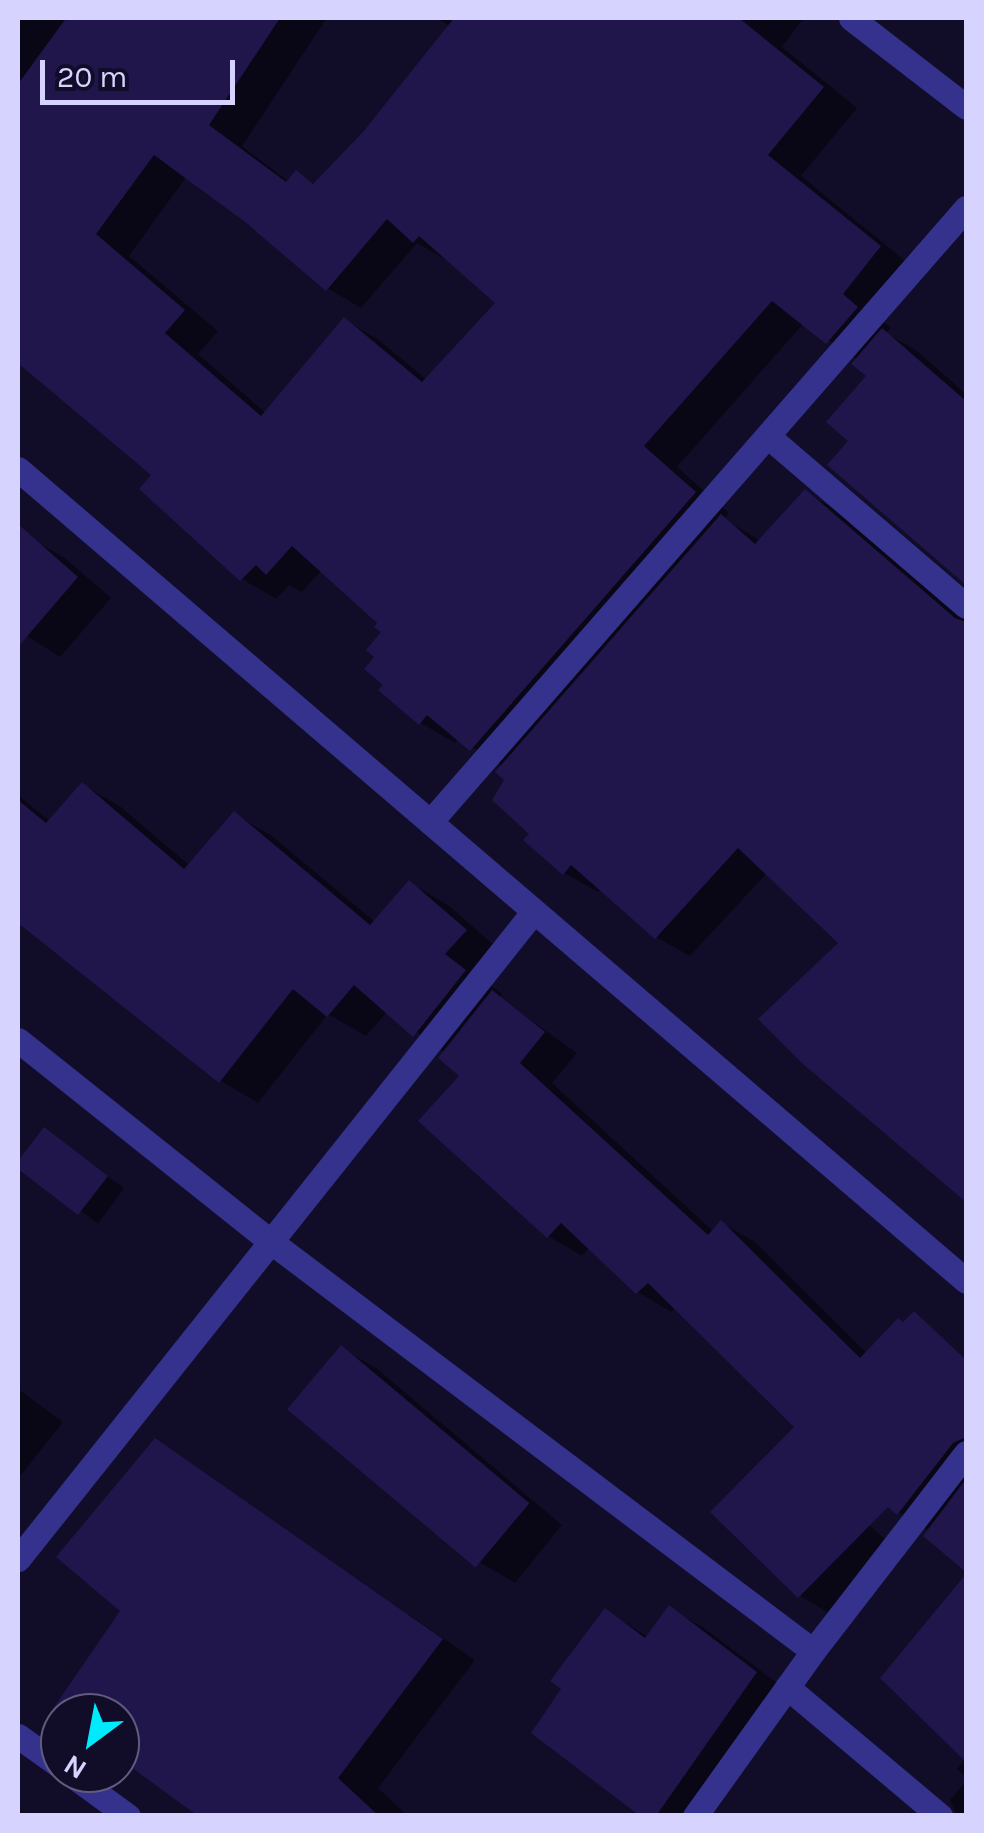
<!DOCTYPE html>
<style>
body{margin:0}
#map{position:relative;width:984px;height:1833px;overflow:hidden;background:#110d28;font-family:Karla,sans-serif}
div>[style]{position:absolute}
.shadow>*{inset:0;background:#0007;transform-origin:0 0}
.building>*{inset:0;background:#20164b;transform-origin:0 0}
.minor>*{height:25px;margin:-12.5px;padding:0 12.5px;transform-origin:12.5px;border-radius:12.5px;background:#34328c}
span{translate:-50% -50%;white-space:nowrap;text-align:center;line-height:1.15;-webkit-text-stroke:9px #110d28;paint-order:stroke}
.frame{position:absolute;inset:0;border:20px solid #d7d3ff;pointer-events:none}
.north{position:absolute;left:40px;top:1693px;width:100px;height:100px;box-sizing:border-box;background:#110d28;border:2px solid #605c7e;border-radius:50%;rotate:212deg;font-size:28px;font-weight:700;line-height:40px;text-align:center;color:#d7d3ff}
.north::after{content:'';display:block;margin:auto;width:35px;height:45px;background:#00eafe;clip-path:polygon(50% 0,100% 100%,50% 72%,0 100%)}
.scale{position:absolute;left:40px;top:60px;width:195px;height:45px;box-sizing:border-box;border:5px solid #d7d3ff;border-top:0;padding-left:12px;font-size:30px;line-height:35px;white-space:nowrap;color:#d7d3ff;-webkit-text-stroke:8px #110d28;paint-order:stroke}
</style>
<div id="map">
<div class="shadow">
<i style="clip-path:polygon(evenodd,18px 18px,60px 18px,102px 48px,122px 18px,327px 18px,242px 146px,289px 182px,297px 173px,316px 185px,365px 134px,450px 26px,436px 18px,804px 18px,782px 47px,857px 108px,801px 176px,914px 268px,876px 316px,891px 328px,886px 333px,917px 351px,966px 394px,966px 582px,830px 465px,852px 441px,869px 375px,858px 360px,804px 323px,677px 467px,729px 513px,724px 519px,761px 541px,805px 492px,840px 512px,966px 621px,966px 1199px,805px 1063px,841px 943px,768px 872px,690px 956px,656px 937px,601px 889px,598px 892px,564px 873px,533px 833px,503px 767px,458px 738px,455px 743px,421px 723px,387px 685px,377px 657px,384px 632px,381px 623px,322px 570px,302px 592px,289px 585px,276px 599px,242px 579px,154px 474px,18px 360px,18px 18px,187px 176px,327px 288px,361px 308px,417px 243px,448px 261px,498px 303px,427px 380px,379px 340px,345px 320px,267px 414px,198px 354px,218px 331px,129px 256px,187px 176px)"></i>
<i style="clip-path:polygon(32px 539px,66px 559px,111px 598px,60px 657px,18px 630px,18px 556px)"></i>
<i style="clip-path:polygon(83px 785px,121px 807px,190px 866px,234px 814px,272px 836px,375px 922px,410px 883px,448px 905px,503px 953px,481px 978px,502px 994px,499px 998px,577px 1053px,552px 1083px,714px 1232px,722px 1223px,755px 1242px,918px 1404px,676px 1307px,671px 1312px,638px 1292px,590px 1247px,582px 1256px,548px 1236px,445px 1052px,388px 1011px,366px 1036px,328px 1014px,258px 1103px,221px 1081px,18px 918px,18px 795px,51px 822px)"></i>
<i style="left:44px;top:1130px;width:99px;height:44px;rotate:36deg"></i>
<i style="clip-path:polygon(342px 1349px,376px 1368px,562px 1525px,515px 1583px,481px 1563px,292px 1409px)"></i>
<i style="clip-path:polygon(18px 1389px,63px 1422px,18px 1479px)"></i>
<i style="clip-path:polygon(966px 1429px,966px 1569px,926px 1535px,930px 1531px,892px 1508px)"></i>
<i style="clip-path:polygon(156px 1441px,475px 1660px,378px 1788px,408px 1816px,202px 1816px,120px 1755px,120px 1713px,77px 1713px,123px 1611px)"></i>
<i style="clip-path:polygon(808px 1470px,898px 1551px,834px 1616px,800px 1596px,713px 1512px)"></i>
<i style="clip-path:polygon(966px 1578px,966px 1777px,957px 1769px,966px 1758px,884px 1678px)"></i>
<i style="clip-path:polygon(670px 1609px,704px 1628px,790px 1693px,703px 1816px,644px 1816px,565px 1688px,606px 1611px,648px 1637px)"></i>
<i style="clip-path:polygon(966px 1781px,966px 1816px,957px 1816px,950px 1800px)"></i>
</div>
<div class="building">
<i style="clip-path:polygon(evenodd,75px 18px,280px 18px,209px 125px,286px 182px,296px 170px,313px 184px,363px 132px,454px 18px,739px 18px,824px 87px,768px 155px,881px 246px,843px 294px,858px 307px,826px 344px,772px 301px,644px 446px,696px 492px,470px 751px,427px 715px,419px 725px,378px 690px,383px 685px,364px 669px,374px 657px,366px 650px,381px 632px,374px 627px,377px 623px,292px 546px,266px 575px,256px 565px,240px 581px,139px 489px,151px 475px,18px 363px,18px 84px,64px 21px,75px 18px,154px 155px,245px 222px,326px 291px,387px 219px,413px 243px,419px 236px,495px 303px,422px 382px,344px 317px,261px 416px,165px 333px,185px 310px,96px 234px,154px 155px)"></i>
<i style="clip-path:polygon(882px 328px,966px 401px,966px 585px,827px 465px,848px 441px,826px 422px,866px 376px,851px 364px)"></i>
<i style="clip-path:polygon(805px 489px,955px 618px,966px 622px,966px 1202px,803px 1064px,758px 1019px,838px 943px,738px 848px,655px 939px,571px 865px,563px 875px,523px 840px,529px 834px,492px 800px,504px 780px,495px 772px,721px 514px,755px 544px)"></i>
<i style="clip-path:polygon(18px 524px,78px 577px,18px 647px)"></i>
<i style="clip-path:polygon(82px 782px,184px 869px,234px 811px,370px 925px,409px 880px,467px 930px,445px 954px,466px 970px,413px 1037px,354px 985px,327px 1017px,293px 989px,219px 1083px,18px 923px,18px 800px,46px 823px)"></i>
<i style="clip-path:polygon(492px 990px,545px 1032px,520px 1063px,708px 1235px,721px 1220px,860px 1358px,898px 1318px,903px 1322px,914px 1311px,966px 1360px,966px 1437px,953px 1443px,897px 1515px,888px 1507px,798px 1598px,710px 1512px,794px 1427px,648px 1283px,636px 1294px,561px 1223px,547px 1238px,418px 1121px,459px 1076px,438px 1058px)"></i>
<i style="clip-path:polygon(44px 1127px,108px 1176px,78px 1215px,18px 1169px,18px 1161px)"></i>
<i style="left:341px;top:1345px;width:246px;height:84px;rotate:40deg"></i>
<i style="clip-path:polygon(155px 1438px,443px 1639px,338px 1778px,379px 1816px,198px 1816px,120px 1759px,120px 1713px,50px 1713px,120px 1611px,56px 1557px)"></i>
<i style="clip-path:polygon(966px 1479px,966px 1572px,923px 1536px)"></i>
<i style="clip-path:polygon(966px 1574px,966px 1762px,880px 1678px)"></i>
<i style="clip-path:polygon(669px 1605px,757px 1672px,656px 1816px,640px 1816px,531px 1733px,561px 1689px,550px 1681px,605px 1608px,645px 1638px)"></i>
</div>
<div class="minor">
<i style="left:851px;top:18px;width:145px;rotate:37.7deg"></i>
<i style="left:770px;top:438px;width:258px;rotate:40.6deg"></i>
<i style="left:18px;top:469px;width:1248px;rotate:40.58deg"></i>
<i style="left:430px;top:822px;width:815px;rotate:-48.88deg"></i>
<i style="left:18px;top:1040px;width:322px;rotate:38.6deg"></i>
<i style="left:270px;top:1241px;width:680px;rotate:37.06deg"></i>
<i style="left:18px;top:1559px;width:828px;rotate:-51.47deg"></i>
<i style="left:787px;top:1687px;width:200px;rotate:40.1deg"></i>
<i style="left:18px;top:1736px;width:52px;rotate:35.5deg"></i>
<i style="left:69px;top:1773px;width:73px;rotate:36.1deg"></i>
<i style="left:695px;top:1816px;width:203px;rotate:-54.4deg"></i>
<i style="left:813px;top:1651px;width:250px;rotate:-52.3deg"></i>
</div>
<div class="frame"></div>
<div class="north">N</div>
<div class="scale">20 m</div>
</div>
